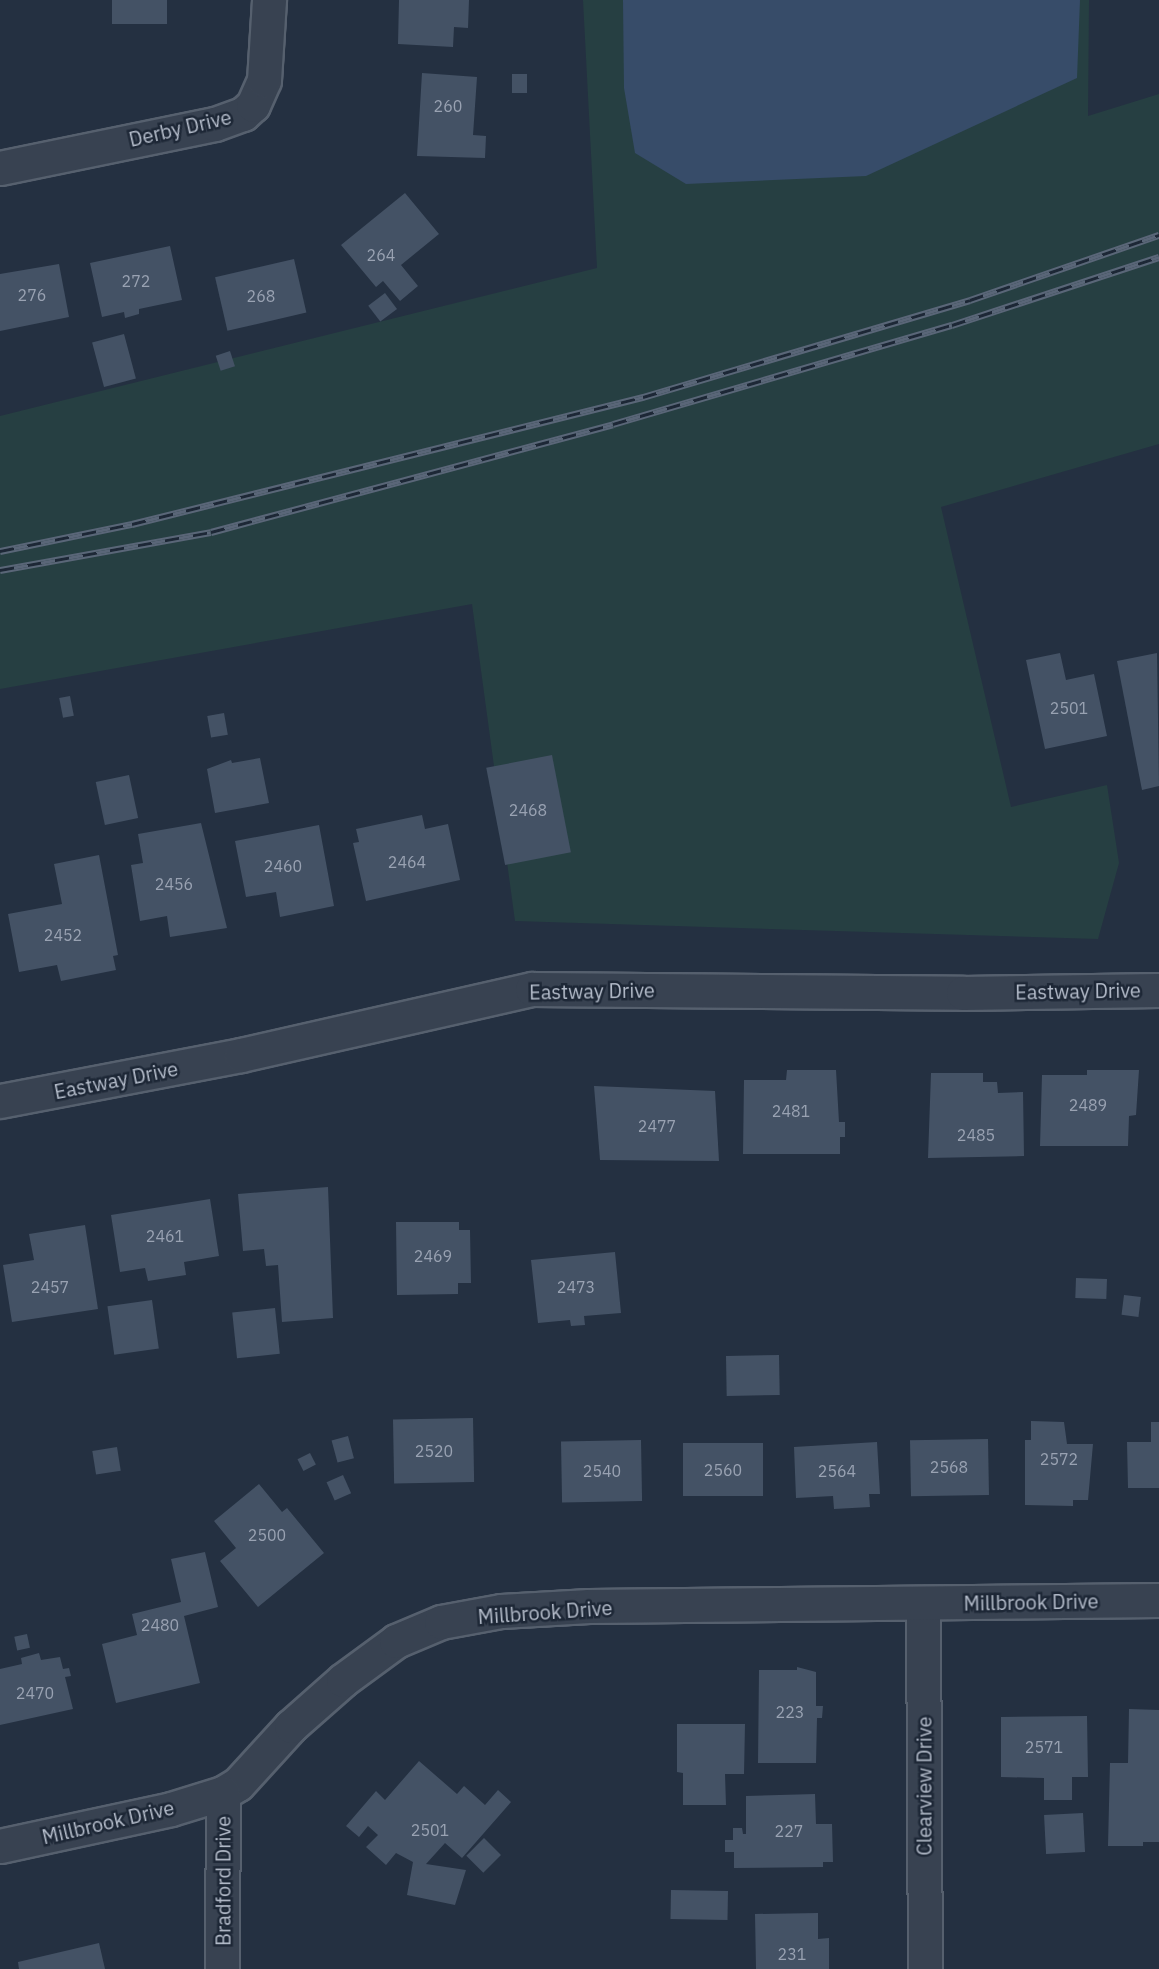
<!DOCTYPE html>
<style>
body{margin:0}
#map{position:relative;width:1159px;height:1969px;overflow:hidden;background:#243041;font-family:"IBM Plex Sans",sans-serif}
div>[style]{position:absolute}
.green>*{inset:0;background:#263f42}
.water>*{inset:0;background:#374c69}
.building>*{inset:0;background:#445265;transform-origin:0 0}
.roads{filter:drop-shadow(2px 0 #56606e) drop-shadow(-2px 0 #56606e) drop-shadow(0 2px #56606e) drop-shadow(0 -2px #56606e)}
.minor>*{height:33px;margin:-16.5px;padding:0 16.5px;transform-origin:16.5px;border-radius:16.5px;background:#384251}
.rail>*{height:7px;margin-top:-3.5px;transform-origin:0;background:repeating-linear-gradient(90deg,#1d2736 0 14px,#5a6678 0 28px);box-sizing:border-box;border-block:2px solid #5a6678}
span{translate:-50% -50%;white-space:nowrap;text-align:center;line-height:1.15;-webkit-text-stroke:5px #1d2736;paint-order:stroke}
.number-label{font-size:16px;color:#99a2b2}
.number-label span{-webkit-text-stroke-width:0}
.street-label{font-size:20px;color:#b5bdcb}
</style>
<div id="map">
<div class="green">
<i style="clip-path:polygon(583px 0,1089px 0,1088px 116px,1159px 94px,1159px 444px,941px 507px,1011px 807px,1107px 785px,1119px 863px,1098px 939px,515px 921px,472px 604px,0 689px,0 416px,597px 268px)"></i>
</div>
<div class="water">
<i style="clip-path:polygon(623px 0,1080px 0,1077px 78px,866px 176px,686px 184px,635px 153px,624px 88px)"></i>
</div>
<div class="building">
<i style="left:112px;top:0;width:55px;height:24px"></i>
<i style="clip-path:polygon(399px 0,469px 0,468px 28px,454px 27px,453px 47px,398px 44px)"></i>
<i style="clip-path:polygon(422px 73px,477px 77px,473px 135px,486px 136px,485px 158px,417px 156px)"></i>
<i style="left:512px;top:74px;width:15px;height:19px"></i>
<i style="clip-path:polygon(405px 193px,439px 234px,401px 265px,418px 286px,400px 301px,383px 281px,376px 287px,341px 245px)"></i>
<i style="clip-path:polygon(170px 246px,182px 300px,139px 309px,139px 314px,125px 318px,124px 312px,102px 317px,90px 263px)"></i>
<i style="left:294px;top:259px;width:55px;height:81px;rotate:77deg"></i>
<i style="clip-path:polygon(59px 264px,69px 317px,0 331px,0 274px)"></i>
<i style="left:385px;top:293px;width:20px;height:21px;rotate:53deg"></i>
<i style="left:124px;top:334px;width:46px;height:33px;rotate:75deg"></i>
<i style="left:230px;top:351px;width:16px;height:15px;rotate:72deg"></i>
<i style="clip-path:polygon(1060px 653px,1066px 680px,1094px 674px,1107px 736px,1045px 749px,1026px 660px)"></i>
<i style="clip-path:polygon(1157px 653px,1159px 786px,1142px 790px,1117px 661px)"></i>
<i style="left:70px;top:696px;width:20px;height:11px;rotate:79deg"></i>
<i style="left:224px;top:713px;width:22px;height:17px;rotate:80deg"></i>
<i style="left:552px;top:755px;width:99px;height:67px;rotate:79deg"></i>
<i style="clip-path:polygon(260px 758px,269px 803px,215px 813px,207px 769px,231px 760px,232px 763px)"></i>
<i style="left:129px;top:775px;width:44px;height:34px;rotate:78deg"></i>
<i style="clip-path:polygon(422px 815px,425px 829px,448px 824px,460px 880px,366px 901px,353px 843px,359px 842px,356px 829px)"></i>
<i style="clip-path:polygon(201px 823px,227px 928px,170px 937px,167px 916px,140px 921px,131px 865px,143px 863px,138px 834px)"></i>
<i style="clip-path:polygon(319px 825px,334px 906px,280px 917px,276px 892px,246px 897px,235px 841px)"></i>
<i style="clip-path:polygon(99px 855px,118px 955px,113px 956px,116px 970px,61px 981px,57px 965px,19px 972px,8px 914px,62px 904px,54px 864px)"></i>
<i style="clip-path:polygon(787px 1070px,836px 1070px,839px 1122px,845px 1122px,845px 1137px,840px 1137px,840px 1154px,743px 1154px,744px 1080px,786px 1080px)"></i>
<i style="clip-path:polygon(1087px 1070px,1139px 1070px,1136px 1115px,1129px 1116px,1128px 1146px,1040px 1146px,1042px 1075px,1087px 1075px)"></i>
<i style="clip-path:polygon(931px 1073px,983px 1073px,983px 1082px,997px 1082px,998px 1093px,1023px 1092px,1024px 1156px,928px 1158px)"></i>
<i style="clip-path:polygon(594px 1086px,715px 1091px,719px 1161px,600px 1160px)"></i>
<i style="clip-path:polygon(328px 1187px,333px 1318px,282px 1322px,278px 1265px,266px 1266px,264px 1249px,243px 1251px,238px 1194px)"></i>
<i style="clip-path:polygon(210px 1199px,219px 1256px,184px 1262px,186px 1275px,148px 1281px,145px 1268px,120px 1272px,111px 1215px)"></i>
<i style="clip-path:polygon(396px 1222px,459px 1222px,459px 1230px,470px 1230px,471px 1283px,458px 1283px,458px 1294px,397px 1295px)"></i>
<i style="clip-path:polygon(85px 1225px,98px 1309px,12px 1322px,3px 1265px,34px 1260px,29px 1234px)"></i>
<i style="clip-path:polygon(615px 1252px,621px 1313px,584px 1316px,585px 1325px,571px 1326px,570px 1320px,538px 1323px,531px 1260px)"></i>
<i style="left:1076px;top:1278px;width:31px;height:20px;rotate:2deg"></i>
<i style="left:1124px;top:1295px;width:17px;height:20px;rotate:7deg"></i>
<i style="left:152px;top:1300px;width:49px;height:45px;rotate:82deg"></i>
<i style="left:275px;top:1308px;width:46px;height:43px;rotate:84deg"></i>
<i style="left:779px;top:1355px;width:40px;height:53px;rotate:89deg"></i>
<i style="left:473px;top:1418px;width:64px;height:80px;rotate:89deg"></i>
<i style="clip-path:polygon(1031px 1421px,1064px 1422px,1067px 1444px,1093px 1444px,1088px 1500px,1073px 1500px,1073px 1506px,1025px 1505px,1025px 1440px,1031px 1440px)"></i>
<i style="clip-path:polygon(1151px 1422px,1159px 1422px,1159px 1488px,1128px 1488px,1127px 1442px,1151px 1442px)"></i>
<i style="left:348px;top:1436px;width:23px;height:17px;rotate:75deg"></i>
<i style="left:988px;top:1439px;width:56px;height:78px;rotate:89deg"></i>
<i style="left:641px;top:1440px;width:61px;height:80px;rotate:89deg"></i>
<i style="clip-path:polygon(877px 1442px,880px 1494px,869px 1494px,870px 1507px,834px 1509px,833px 1496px,796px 1498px,794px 1447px)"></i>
<i style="left:763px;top:1443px;width:53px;height:80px;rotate:90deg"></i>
<i style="left:117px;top:1447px;width:24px;height:25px;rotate:81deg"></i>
<i style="left:310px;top:1453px;width:13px;height:14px;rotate:63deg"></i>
<i style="left:343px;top:1475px;width:20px;height:18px;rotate:66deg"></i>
<i style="clip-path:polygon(259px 1484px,282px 1512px,287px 1508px,324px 1553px,258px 1607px,220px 1561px,236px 1548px,214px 1521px)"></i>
<i style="clip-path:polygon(205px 1552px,218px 1607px,184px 1616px,200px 1683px,116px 1703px,102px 1644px,137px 1635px,132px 1614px,181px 1602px,171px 1559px)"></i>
<i style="left:27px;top:1634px;width:14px;height:13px;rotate:78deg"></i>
<i style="clip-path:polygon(39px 1653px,41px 1660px,60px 1657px,63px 1669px,69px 1668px,71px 1676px,65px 1677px,73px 1709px,0 1725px,0 1669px,22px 1664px,21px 1658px)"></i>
<i style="clip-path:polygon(797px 1667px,816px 1672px,816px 1706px,823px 1706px,822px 1718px,817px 1718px,816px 1763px,758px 1763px,759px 1670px,797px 1670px)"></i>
<i style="clip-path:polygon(1129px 1709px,1159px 1710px,1159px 1842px,1143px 1842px,1143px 1846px,1108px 1846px,1110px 1763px,1128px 1763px)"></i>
<i style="clip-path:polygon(1087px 1716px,1088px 1777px,1072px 1777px,1072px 1800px,1044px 1800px,1044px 1778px,1001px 1777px,1001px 1717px)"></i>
<i style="clip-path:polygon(677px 1724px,745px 1724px,744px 1774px,725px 1774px,726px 1805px,683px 1805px,683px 1773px,677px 1772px)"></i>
<i style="clip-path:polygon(419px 1761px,457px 1794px,464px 1786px,485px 1805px,498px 1790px,511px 1802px,462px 1858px,445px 1843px,426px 1864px,466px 1870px,455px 1905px,407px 1895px,413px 1862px,396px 1853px,386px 1865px,366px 1847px,378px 1835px,368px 1826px,359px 1837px,346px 1826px,376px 1791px,385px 1800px)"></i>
<i style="clip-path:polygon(815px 1794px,816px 1824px,832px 1824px,833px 1862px,823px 1862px,823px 1867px,734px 1868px,734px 1852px,725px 1852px,725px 1840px,733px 1840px,733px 1828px,742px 1828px,743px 1834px,746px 1834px,746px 1796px)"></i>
<i style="left:1083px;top:1813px;width:39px;height:39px;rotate:87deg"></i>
<i style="left:484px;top:1838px;width:24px;height:25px;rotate:45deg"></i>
<i style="left:671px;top:1890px;width:57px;height:29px;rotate:1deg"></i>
<i style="clip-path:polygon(818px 1913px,818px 1939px,829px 1938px,829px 1969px,756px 1969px,755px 1914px)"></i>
<i style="clip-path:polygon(99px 1943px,105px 1969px,19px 1969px,18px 1962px)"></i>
</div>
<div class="roads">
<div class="minor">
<i style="left:0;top:168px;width:219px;rotate:-11.6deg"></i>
<i style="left:215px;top:124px;width:30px;rotate:-20deg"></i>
<i style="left:243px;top:114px;width:13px;rotate:-42deg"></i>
<i style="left:253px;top:105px;width:27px;rotate:-66deg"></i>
<i style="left:264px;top:80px;width:80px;rotate:-86.4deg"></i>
<i style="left:0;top:1101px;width:245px;rotate:-10.8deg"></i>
<i style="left:241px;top:1055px;width:298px;rotate:-12.8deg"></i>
<i style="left:532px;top:989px;width:431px;rotate:0.5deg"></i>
<i style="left:963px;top:993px;width:196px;rotate:-0.9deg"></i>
<i style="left:923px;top:1604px;width:365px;rotate:89.7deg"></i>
<i style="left:0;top:1846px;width:175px;rotate:-12.2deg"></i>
<i style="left:171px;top:1809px;width:54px;rotate:-17.1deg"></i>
<i style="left:223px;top:1793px;width:17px;rotate:-31deg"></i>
<i style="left:238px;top:1784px;width:79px;rotate:-47.6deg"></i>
<i style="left:291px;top:1726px;width:69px;rotate:-41.5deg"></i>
<i style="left:343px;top:1680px;width:66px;rotate:-36.3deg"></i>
<i style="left:396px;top:1641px;width:49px;rotate:-22.9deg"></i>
<i style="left:441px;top:1622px;width:61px;rotate:-10.4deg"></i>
<i style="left:501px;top:1611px;width:88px;rotate:-3.3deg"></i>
<i style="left:589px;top:1606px;width:570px;rotate:-0.6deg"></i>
<i style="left:222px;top:1969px;width:176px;rotate:-89.7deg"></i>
</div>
</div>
<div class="rail">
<i style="left:0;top:551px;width:135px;rotate:-11.6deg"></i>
<i style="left:132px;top:524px;width:527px;rotate:-13.96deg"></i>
<i style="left:643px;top:397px;width:341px;rotate:-16.5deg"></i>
<i style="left:970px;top:300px;width:200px;rotate:-19deg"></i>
<i style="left:0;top:570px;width:214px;rotate:-10.2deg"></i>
<i style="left:211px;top:532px;width:416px;rotate:-15deg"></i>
<i style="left:613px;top:424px;width:353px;rotate:-16.3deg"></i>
<i style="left:952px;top:325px;width:218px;rotate:-18.2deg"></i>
</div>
<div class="number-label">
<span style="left:448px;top:106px">260</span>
<span style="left:381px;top:255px">264</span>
<span style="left:136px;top:281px">272</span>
<span style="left:32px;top:295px">276</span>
<span style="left:261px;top:296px">268</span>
<span style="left:1069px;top:708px">2501</span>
<span style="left:528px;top:810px">2468</span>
<span style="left:407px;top:862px">2464</span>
<span style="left:283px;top:866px">2460</span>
<span style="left:174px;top:884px">2456</span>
<span style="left:63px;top:935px">2452</span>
<span style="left:1088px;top:1105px">2489</span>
<span style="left:791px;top:1111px">2481</span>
<span style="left:657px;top:1126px">2477</span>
<span style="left:976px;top:1135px">2485</span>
<span style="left:165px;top:1236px">2461</span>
<span style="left:433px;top:1256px">2469</span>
<span style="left:50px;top:1287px">2457</span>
<span style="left:576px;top:1287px">2473</span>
<span style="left:434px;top:1451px">2520</span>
<span style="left:1059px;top:1459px">2572</span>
<span style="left:949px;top:1467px">2568</span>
<span style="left:723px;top:1470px">2560</span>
<span style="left:602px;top:1471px">2540</span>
<span style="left:837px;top:1471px">2564</span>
<span style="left:267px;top:1535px">2500</span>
<span style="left:160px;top:1625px">2480</span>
<span style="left:35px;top:1693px">2470</span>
<span style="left:790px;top:1712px">223</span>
<span style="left:1044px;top:1747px">2571</span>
<span style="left:430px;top:1830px">2501</span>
<span style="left:789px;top:1831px">227</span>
<span style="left:792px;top:1954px">231</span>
</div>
<div class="street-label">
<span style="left:180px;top:128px;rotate:-13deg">Derby Drive</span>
<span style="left:592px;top:991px;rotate:-1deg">Eastway Drive</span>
<span style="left:1078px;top:991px;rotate:-1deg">Eastway Drive</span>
<span style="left:116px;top:1080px;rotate:-11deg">Eastway Drive</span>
<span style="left:1031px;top:1602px;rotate:-1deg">Millbrook Drive</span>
<span style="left:545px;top:1612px;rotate:-4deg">Millbrook Drive</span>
<span style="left:924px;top:1786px;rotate:-90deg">Clearview Drive</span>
<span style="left:108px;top:1822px;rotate:-13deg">Millbrook Drive</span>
<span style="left:223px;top:1881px;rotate:-90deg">Bradford Drive</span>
</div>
</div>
